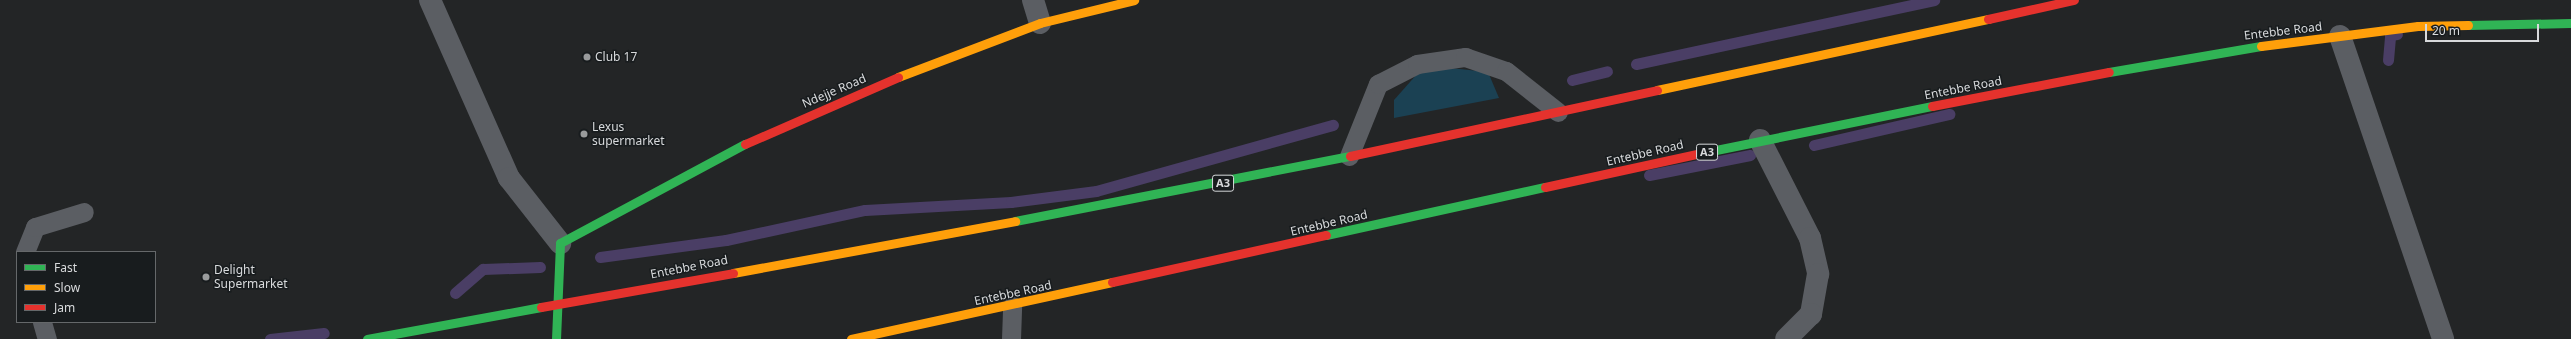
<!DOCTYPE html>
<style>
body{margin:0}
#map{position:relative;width:2571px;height:339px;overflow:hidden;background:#232526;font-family:"Noto Sans",sans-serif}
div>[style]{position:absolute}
.green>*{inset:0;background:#1b4153}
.stream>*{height:11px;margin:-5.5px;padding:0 5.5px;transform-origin:5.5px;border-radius:5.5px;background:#4a3e65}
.lane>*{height:19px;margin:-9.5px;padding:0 9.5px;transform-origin:9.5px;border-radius:9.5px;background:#5b5e63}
.street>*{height:22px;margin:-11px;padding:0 11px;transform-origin:11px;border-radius:11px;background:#5b5e63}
.fast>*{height:9px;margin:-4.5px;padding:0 4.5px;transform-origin:4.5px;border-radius:4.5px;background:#30b455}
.slow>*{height:9px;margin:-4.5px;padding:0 4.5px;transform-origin:4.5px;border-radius:4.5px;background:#ff9f0a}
.jam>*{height:9px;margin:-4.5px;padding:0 4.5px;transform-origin:4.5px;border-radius:4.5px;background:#e5322d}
.dots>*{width:11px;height:11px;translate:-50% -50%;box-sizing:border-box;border:2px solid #181c1e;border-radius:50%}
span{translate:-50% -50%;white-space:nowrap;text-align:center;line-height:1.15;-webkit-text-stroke:3px #181c1e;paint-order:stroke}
.shield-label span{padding:1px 3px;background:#181c1e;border:1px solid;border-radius:3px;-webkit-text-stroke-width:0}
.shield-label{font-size:11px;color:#d8dadc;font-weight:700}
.street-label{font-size:12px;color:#d8dadc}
.poi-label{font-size:12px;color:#d8dadc}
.left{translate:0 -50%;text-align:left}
.legend{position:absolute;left:16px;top:251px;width:140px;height:72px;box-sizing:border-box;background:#181c1e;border:1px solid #65686a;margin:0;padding:5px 7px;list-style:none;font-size:12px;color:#d8dadc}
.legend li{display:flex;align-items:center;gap:8px;height:20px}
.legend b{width:20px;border:1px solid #65686a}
.scale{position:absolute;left:2425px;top:24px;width:114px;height:18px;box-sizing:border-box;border:2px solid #d8dadc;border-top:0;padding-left:5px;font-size:12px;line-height:14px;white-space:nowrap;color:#d8dadc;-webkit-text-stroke:3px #181c1e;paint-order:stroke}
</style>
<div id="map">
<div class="green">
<i style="clip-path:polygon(1450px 68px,1488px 72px,1499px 98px,1394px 118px,1394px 100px,1418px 73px)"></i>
</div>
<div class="stream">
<i style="left:2388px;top:60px;width:25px;rotate:-85deg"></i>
<i style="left:2390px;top:35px;width:7px;rotate:-8deg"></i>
<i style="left:1636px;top:64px;width:305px;rotate:-12.1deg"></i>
<i style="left:1572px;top:80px;width:36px;rotate:-14deg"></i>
<i style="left:1814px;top:145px;width:139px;rotate:-12.9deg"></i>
<i style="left:1649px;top:175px;width:103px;rotate:-11.2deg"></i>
<i style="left:600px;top:257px;width:127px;rotate:-7.7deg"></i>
<i style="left:726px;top:240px;width:142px;rotate:-12.2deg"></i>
<i style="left:865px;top:210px;width:146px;rotate:-3.1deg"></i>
<i style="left:1011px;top:202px;width:86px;rotate:-7.4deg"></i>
<i style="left:1096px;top:191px;width:246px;rotate:-15.6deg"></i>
<i style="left:455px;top:293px;width:37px;rotate:-41deg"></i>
<i style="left:483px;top:269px;width:57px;rotate:-2deg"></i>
<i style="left:270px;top:339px;width:54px;rotate:-6.3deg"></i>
</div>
<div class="lane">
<i style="left:1349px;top:156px;width:78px;rotate:-68.1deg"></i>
<i style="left:1378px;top:84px;width:44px;rotate:-27.1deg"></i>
<i style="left:1417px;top:64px;width:49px;rotate:-8.3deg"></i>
<i style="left:1465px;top:57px;width:43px;rotate:18.9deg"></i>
<i style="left:1506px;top:71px;width:66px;rotate:38.3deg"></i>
<i style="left:25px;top:252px;width:27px;rotate:-68deg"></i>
<i style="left:35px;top:227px;width:51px;rotate:-17deg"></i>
<i style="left:42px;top:322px;width:18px;rotate:74deg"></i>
<i style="left:1011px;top:339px;width:33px;rotate:-88deg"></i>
</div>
<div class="street">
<i style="left:430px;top:0;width:195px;rotate:66.1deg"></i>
<i style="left:509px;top:178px;width:83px;rotate:51.9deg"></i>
<i style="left:1033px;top:0;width:24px;rotate:73deg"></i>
<i style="left:2340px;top:36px;width:320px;rotate:71.2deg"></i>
<i style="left:1760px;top:140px;width:110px;rotate:63deg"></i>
<i style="left:1810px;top:238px;width:37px;rotate:77deg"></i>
<i style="left:1818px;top:274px;width:41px;rotate:99.9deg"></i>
<i style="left:1811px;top:314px;width:35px;rotate:135deg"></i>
</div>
<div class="fast">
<i style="left:2468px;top:25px;width:103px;rotate:-1.1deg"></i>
<i style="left:2109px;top:72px;width:154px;rotate:-9.7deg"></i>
<i style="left:1706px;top:152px;width:231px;rotate:-11.5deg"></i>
<i style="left:1015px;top:221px;width:341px;rotate:-11deg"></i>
<i style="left:1326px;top:235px;width:224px;rotate:-12.4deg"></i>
<i style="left:367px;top:339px;width:177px;rotate:-10.4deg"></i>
<i style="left:556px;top:339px;width:96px;rotate:-87.6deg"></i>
<i style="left:560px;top:243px;width:210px;rotate:-28.2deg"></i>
</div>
<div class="slow">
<i style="left:2261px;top:46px;width:158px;rotate:-7.3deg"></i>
<i style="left:2418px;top:26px;width:50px;rotate:-1.1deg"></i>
<i style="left:898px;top:77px;width:152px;rotate:-20.8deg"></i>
<i style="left:1040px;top:23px;width:97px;rotate:-13.7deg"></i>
<i style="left:1657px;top:90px;width:339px;rotate:-12.1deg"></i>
<i style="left:733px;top:273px;width:287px;rotate:-10.4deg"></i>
<i style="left:851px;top:339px;width:267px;rotate:-12.3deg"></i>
</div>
<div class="jam">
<i style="left:1988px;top:19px;width:88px;rotate:-12.5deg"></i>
<i style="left:1932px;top:106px;width:180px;rotate:-10.9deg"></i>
<i style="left:745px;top:144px;width:167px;rotate:-23.6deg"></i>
<i style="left:1350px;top:156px;width:314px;rotate:-12.1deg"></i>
<i style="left:1545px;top:187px;width:165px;rotate:-12.3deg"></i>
<i style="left:1112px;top:282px;width:219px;rotate:-12.4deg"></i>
<i style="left:541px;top:307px;width:195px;rotate:-10deg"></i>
</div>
<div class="dots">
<i style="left:587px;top:57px;background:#999b9c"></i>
<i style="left:584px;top:134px;background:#999b9c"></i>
<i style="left:206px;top:277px;background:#999b9c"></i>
</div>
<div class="shield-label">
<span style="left:1707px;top:152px">A3</span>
<span style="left:1223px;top:183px">A3</span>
</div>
<div class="street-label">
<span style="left:2283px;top:31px;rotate:-7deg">Entebbe Road</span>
<span style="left:1963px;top:88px;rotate:-11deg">Entebbe Road</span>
<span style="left:834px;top:91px;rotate:-23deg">Ndejje Road</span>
<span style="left:1645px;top:153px;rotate:-13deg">Entebbe Road</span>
<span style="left:1329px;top:223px;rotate:-13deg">Entebbe Road</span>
<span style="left:689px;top:267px;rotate:-11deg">Entebbe Road</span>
<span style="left:1013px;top:293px;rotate:-12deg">Entebbe Road</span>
</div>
<div class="poi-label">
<span class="left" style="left:595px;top:57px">Club 17</span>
<span class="left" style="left:592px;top:134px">Lexus<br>supermarket</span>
<span class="left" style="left:214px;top:277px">Delight<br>Supermarket</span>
</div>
<ul class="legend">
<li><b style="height:5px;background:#30b455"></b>Fast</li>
<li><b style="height:5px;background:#ff9f0a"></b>Slow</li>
<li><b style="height:5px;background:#e5322d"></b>Jam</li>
</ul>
<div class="scale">20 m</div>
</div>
